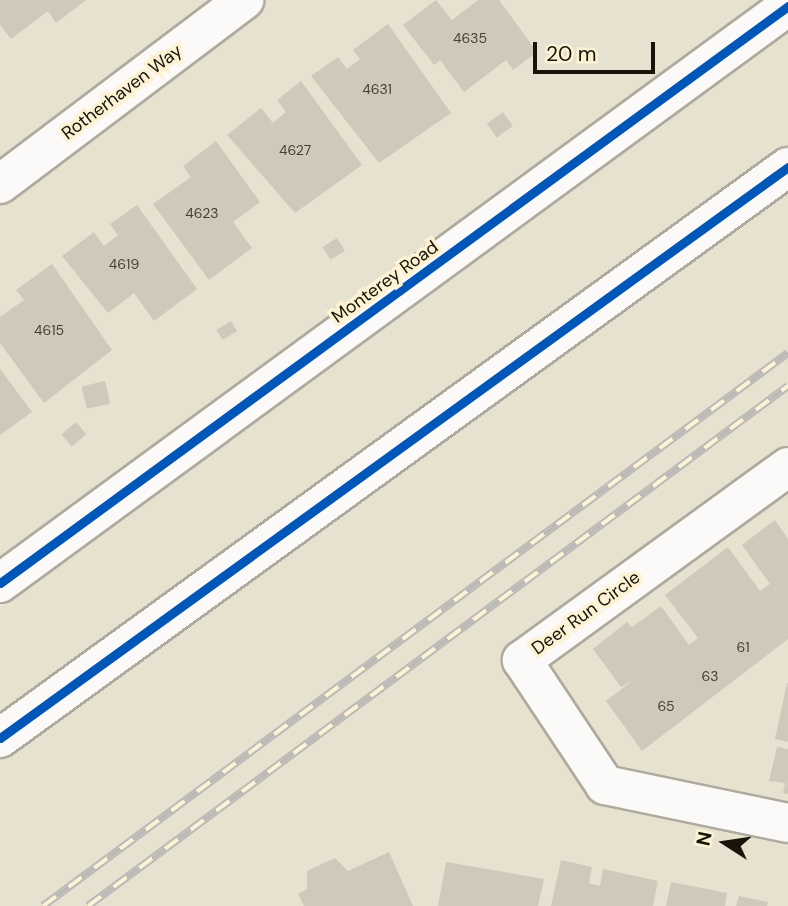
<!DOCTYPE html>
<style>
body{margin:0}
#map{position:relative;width:788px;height:906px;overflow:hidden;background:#e7e1d0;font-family:"DM Sans",sans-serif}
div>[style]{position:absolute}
.building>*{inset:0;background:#d0c8ba;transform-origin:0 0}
.roads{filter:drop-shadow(2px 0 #aeaa9d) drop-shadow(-2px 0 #aeaa9d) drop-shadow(0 2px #aeaa9d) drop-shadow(0 -2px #aeaa9d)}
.minor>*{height:38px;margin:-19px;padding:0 19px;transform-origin:19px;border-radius:19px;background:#fbfaf8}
.major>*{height:38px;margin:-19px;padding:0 19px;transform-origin:19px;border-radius:19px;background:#fbfaf8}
.rail>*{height:8px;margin-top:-4px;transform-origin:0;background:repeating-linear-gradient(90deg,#fdf3d4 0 16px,#bcbab6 0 32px);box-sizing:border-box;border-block:2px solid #bcbab6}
.cycleway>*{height:9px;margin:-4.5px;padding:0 4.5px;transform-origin:4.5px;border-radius:4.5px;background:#0057b8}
span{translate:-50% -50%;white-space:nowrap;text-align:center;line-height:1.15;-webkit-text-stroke:7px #fdf3d4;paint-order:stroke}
.number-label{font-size:14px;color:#464135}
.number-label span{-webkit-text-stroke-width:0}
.street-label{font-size:18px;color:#181409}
.north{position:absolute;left:690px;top:808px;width:70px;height:70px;-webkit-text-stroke:5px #fdf3d4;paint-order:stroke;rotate:282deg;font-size:19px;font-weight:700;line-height:28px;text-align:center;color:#181409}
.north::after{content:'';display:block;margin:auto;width:24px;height:32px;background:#181409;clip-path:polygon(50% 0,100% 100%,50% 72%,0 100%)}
.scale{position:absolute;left:533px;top:42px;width:122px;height:32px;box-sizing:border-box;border:4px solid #181409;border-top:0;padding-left:9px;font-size:21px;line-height:24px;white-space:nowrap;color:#181409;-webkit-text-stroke:5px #fdf3d4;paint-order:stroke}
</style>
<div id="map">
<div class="building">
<i style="clip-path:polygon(0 0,86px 0,56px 23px,48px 11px,11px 39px,0 25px)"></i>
<i style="clip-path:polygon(436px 0,452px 20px,478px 0,499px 0,537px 52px,513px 70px,506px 60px,464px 92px,440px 60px,434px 65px,403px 25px)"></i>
<i style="clip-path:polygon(388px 24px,451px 113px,379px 163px,311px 76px,338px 57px,347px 69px,360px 59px,353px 50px)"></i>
<i style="clip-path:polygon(301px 81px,362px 165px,295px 213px,227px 135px,261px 108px,273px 123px,286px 112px,277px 100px)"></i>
<i style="left:503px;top:112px;width:17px;height:20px;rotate:54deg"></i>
<i style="clip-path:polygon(216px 141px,260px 202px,233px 222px,252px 248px,209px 280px,153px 204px,191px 177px,183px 166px)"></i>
<i style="clip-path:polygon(137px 205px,197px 289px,154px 321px,134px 293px,108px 313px,62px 256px,94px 232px,104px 246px,118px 235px,110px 224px)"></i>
<i style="left:337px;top:238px;width:15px;height:17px;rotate:58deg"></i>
<i style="clip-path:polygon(52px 264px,112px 350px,44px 403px,0 343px,0 317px,24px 300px,16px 290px)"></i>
<i style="left:231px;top:321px;width:12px;height:17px;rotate:59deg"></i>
<i style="clip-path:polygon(0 369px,32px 412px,0 435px)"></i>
<i style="left:105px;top:381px;width:23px;height:24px;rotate:77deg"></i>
<i style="left:76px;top:422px;width:16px;height:19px;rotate:50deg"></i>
<i style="clip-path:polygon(775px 520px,788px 539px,788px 639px,642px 751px,606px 701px,632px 681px,621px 687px,593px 649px,627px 622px,632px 627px,661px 606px,689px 645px,698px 638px,665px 595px,728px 547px,760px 591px,770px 584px,742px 545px)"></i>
<i style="clip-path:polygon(787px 683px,788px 683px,788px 742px,775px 739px)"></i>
<i style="clip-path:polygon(777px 747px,788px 749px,788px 794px,783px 793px,785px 783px,769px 781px)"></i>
<i style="clip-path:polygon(389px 852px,413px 906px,304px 906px,298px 894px,307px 889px,307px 871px,335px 858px,348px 871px)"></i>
<i style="clip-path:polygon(561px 860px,592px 867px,589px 883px,600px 886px,603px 869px,658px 881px,653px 906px,551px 906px)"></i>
<i style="clip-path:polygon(446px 862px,544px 879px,538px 906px,438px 906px)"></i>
<i style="clip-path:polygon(671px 882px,727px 893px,725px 906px,666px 906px)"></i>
<i style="clip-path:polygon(739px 896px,768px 902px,767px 906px,736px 906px)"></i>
</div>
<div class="roads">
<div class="minor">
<i style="left:0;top:184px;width:306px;rotate:-37deg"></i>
<i style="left:788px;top:467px;width:329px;rotate:144deg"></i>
<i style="left:522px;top:660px;width:150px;rotate:56.4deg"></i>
<i style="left:605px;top:785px;width:187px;rotate:11.7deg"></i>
</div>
<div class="major">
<i style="left:0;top:583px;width:977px;rotate:-36.21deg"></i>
<i style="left:0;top:738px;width:973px;rotate:-35.93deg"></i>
</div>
</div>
<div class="rail">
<i style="left:43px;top:906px;width:928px;rotate:-36.59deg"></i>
<i style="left:88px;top:906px;width:872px;rotate:-36.61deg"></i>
</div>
<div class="cycleway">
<i style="left:0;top:583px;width:977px;rotate:-36.21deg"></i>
<i style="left:0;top:738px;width:973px;rotate:-35.93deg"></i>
</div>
<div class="number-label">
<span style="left:470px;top:38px">4635</span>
<span style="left:377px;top:89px">4631</span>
<span style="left:295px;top:150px">4627</span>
<span style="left:202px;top:213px">4623</span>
<span style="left:124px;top:264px">4619</span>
<span style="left:49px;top:330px">4615</span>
<span style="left:743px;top:647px">61</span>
<span style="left:710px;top:676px">63</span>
<span style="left:666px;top:706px">65</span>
</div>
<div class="street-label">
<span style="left:122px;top:92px;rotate:-37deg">Rotherhaven Way</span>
<span style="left:385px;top:282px;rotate:-36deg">Monterey Road</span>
<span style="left:586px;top:613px;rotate:-36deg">Deer Run Circle</span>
</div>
<div class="north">N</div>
<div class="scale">20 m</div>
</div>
